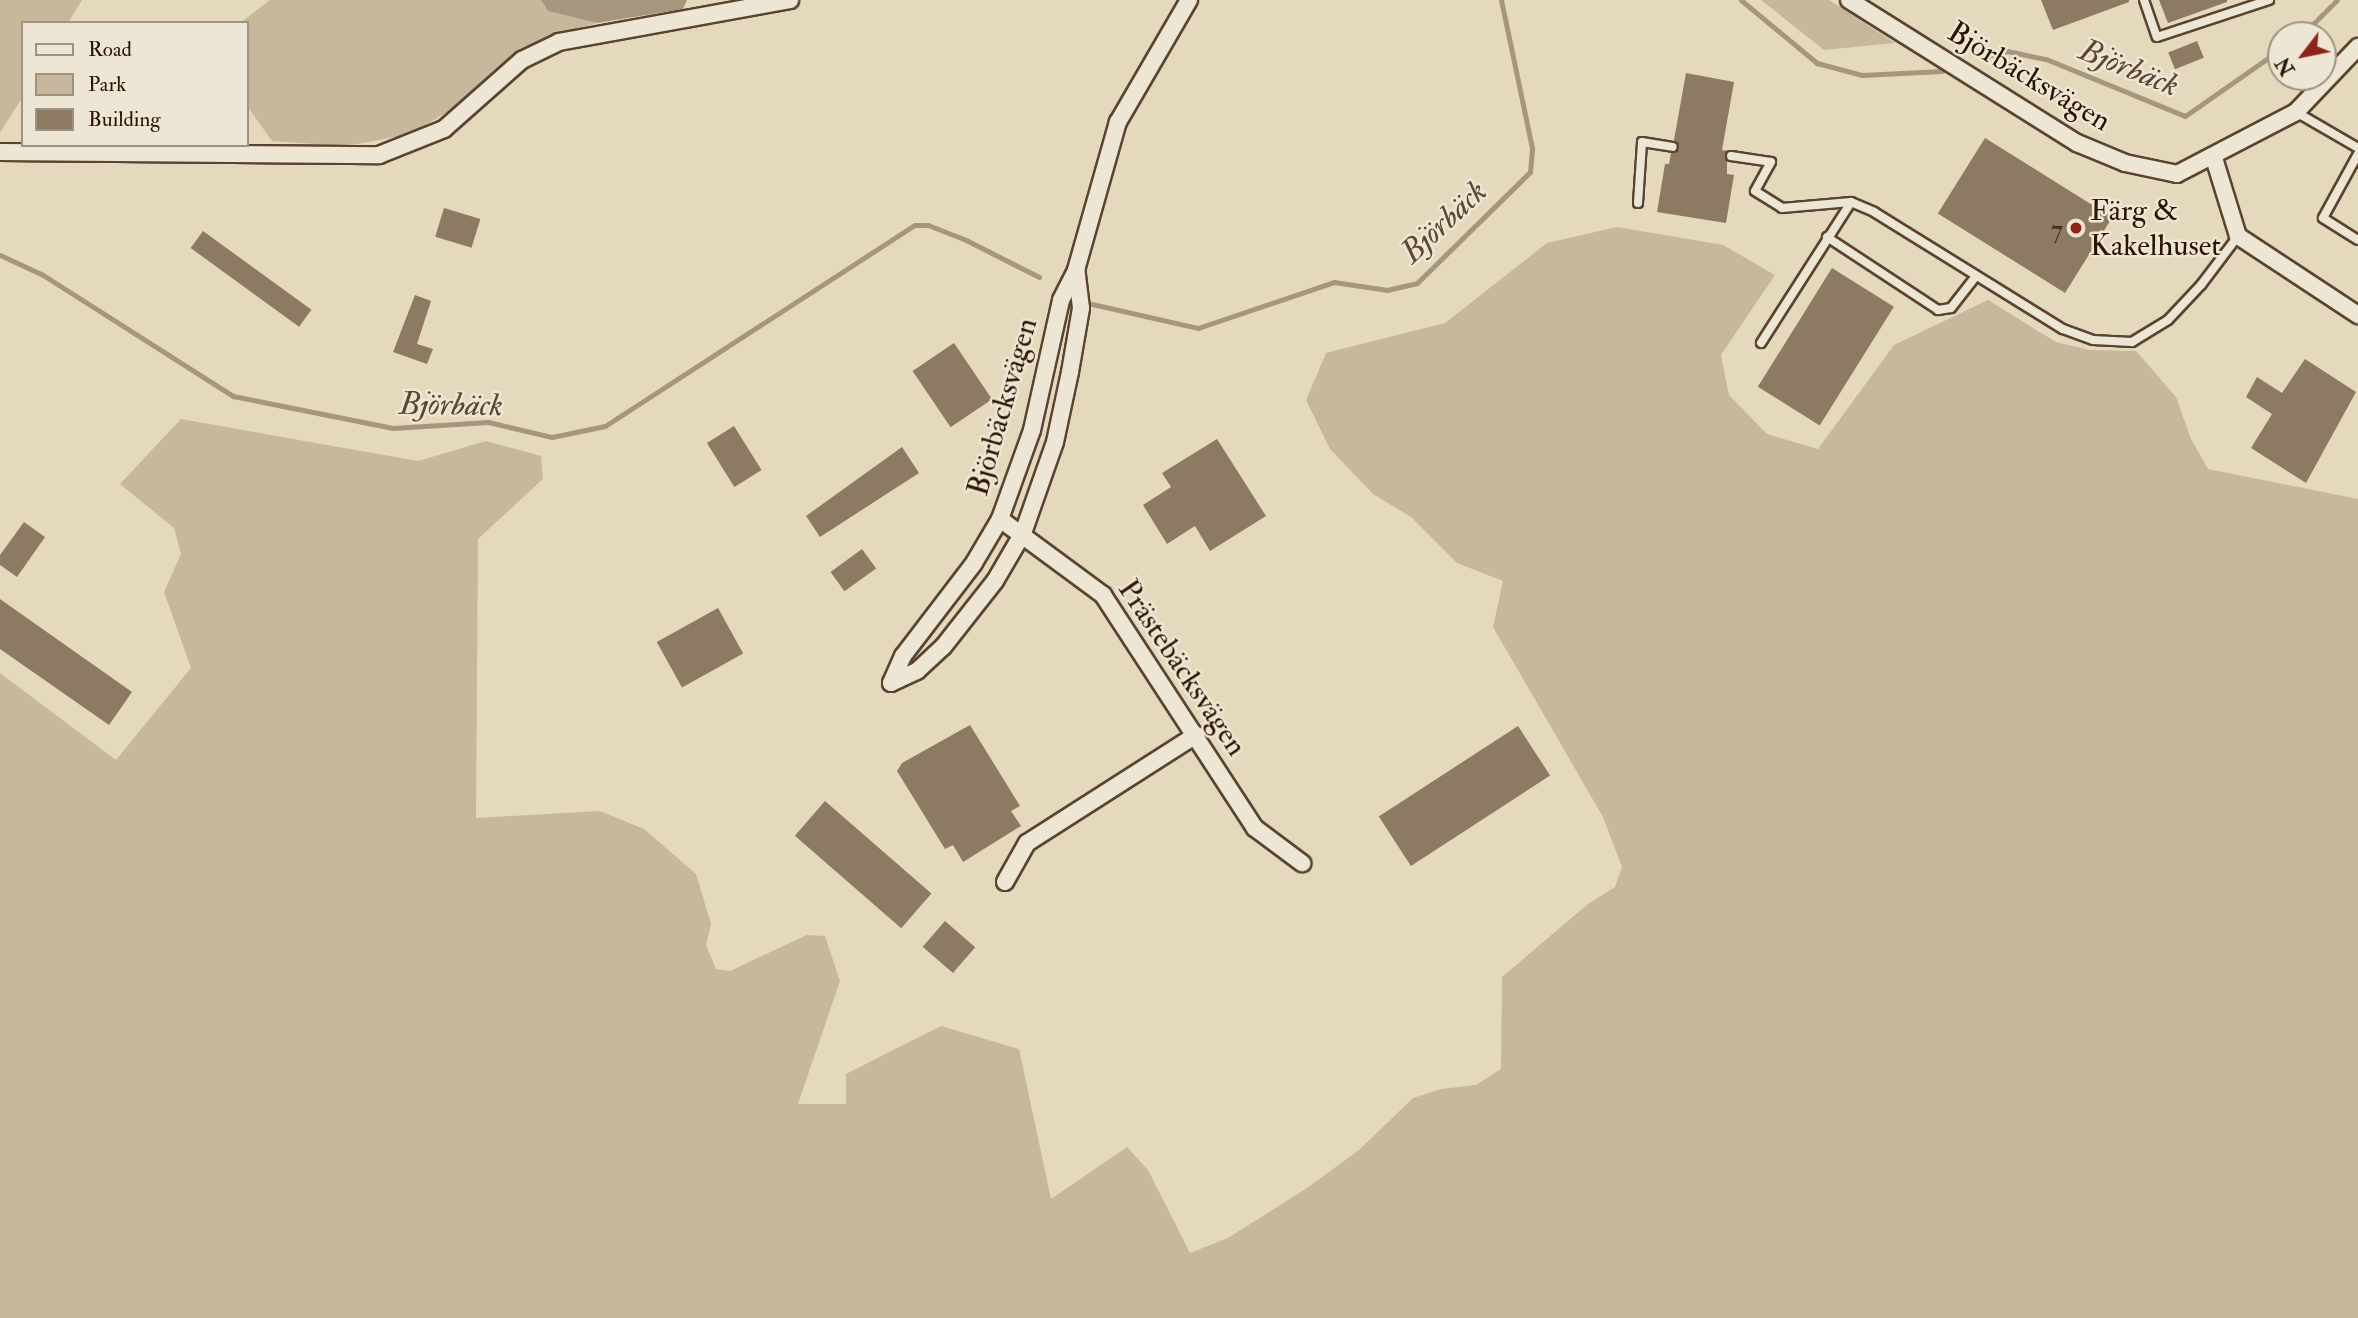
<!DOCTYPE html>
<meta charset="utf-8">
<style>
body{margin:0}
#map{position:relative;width:2358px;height:1318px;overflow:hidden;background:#e5d9bd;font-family:"IM FELL Double Pica",serif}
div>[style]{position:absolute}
.green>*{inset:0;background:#c6b79d}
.water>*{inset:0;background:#a6967d}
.stream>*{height:5px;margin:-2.5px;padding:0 2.5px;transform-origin:2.5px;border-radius:2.5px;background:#a6967d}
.building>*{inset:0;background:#8c7a63;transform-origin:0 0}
.roads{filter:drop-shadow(2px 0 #5a4430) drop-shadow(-2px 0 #5a4430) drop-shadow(0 2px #5a4430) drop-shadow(0 -2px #5a4430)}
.service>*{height:8px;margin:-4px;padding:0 4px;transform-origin:4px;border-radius:4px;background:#eee6d4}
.minor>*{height:16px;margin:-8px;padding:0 8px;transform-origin:8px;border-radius:8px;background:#eee6d4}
.dots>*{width:19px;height:19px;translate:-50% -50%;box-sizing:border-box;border:4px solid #eee6d4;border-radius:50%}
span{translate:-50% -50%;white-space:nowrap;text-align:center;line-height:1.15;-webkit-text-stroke:5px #eee6d4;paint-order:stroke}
.number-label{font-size:26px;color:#442d1a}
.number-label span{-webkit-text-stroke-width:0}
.street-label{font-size:30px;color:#2c1301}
.poi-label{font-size:30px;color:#2c1301}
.left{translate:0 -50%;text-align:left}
.water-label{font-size:32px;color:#5d4733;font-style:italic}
.legend{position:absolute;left:21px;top:21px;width:228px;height:126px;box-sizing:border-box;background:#eee6d4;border:2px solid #a09280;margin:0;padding:9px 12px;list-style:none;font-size:21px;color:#2c1301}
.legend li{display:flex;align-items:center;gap:14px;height:35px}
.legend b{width:35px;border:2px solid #a09280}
.north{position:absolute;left:2267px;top:21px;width:70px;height:70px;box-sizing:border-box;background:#eee6d4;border:2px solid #a09280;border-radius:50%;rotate:238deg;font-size:19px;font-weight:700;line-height:28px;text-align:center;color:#2c1301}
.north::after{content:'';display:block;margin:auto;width:24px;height:32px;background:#8f2418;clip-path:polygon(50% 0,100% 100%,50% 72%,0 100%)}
</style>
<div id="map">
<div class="green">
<i style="clip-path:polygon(0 0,82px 0,68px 23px,23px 23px,23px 96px,0 133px)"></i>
<i style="clip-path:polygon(270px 0,541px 0,548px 11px,597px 23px,552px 35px,518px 53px,457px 106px,411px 134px,346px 146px,272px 141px,247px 106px,247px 23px,240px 23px)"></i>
<i style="clip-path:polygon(1761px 0,1829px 0,1895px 43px,1824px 50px)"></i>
<i style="clip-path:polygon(1617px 227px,1723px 245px,1775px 275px,1721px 355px,1729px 395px,1767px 434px,1818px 449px,1894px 345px,1988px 300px,2056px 342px,2089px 350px,2136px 351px,2176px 397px,2191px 439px,2208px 469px,2358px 499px,2358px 1318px,0 1318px,0 673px,116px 760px,191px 668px,164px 592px,181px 554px,174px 528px,120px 484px,181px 419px,418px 461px,486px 441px,541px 456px,543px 479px,478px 539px,476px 818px,600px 811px,644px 829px,696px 874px,711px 924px,706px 945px,716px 969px,730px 971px,807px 935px,825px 936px,840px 981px,798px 1104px,846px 1104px,846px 1074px,941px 1026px,1019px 1049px,1051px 1199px,1127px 1147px,1148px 1170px,1190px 1253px,1228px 1238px,1307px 1188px,1359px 1150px,1413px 1098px,1441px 1089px,1476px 1085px,1501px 1069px,1502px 977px,1588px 904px,1615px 887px,1622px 867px,1603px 817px,1493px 627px,1503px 581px,1457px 563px,1411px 517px,1373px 494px,1330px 449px,1306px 400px,1326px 353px,1445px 323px,1547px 243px)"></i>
</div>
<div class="water">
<i style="clip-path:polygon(541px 0,687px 0,683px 9px,597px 23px,548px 11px)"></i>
</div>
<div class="stream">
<i style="left:1741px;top:0;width:99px;rotate:39.7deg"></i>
<i style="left:1817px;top:63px;width:47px;rotate:14.9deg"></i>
<i style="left:1862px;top:75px;width:80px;rotate:-2.9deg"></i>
<i style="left:2302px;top:35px;width:49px;rotate:-45deg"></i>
<i style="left:1983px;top:57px;width:25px;rotate:-14deg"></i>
<i style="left:2007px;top:51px;width:40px;rotate:12deg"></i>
<i style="left:2046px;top:59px;width:150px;rotate:22.3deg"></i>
<i style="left:2185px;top:116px;width:117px;rotate:-34.9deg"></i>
<i style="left:0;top:255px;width:47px;rotate:24.9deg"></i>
<i style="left:43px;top:275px;width:225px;rotate:32.5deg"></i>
<i style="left:233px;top:396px;width:163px;rotate:11.3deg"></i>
<i style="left:393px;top:428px;width:95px;rotate:-3.6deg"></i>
<i style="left:488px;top:422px;width:66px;rotate:13.2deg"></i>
<i style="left:552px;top:437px;width:54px;rotate:-11.7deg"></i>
<i style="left:605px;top:426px;width:369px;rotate:-33deg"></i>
<i style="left:915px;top:225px;width:13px"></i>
<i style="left:928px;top:225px;width:41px;rotate:21.5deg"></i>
<i style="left:966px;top:240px;width:82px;rotate:26.9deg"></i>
<i style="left:1092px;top:304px;width:109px;rotate:12.8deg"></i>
<i style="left:1198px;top:328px;width:144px;rotate:-18.7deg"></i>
<i style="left:1334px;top:282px;width:54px;rotate:8.6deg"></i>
<i style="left:1387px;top:290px;width:31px;rotate:-13deg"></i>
<i style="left:1417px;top:283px;width:158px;rotate:-44.5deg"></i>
<i style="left:1530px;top:172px;width:24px;rotate:-85deg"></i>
<i style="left:1532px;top:148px;width:151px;rotate:-101.8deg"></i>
</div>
<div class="building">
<i style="clip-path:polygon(2041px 0,2129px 0,2129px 2px,2053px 30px)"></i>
<i style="clip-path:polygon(2159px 0,2227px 0,2227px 2px,2168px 23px)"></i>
<i style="left:2197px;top:41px;width:18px;height:31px;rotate:68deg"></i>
<i style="clip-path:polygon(1686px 73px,1734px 82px,1722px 150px,1727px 151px,1727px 174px,1734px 175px,1726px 223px,1657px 212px,1665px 164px,1669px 164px,1671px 153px,1679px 149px,1674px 140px)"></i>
<i style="left:1985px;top:138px;width:150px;height:89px;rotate:32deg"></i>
<i style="left:444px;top:208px;width:38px;height:30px;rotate:17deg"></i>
<i style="left:203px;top:231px;width:134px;height:21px;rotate:36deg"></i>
<i style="left:1832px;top:268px;width:73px;height:140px;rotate:32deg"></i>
<i style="clip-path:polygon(415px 295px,431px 301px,417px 344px,433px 349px,427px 364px,393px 352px)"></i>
<i style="left:954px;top:343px;width:68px;height:50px;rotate:56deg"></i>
<i style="clip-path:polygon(2305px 359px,2356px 392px,2306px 483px,2251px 448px,2272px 414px,2246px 397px,2257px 377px,2282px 393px)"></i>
<i style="left:734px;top:426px;width:52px;height:32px;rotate:58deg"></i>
<i style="clip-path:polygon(1217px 439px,1266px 516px,1210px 551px,1195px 526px,1167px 544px,1143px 505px,1171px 487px,1162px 473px)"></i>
<i style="clip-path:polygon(902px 447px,919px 473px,820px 537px,806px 516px)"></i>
<i style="clip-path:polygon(24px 522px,45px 537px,17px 577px,0 565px,0 555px)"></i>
<i style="left:862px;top:549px;width:24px;height:39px;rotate:54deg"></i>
<i style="clip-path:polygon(0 599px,132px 692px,109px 725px,0 649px)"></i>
<i style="left:718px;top:608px;width:52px;height:70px;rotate:61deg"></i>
<i style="clip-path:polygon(970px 725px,1020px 806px,1011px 811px,1021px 826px,963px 862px,953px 845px,945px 849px,897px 771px,902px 763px)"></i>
<i style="left:1518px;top:726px;width:59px;height:166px;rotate:57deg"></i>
<i style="left:825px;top:801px;width:141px;height:46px;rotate:41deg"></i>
<i style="left:945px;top:921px;width:40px;height:34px;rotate:41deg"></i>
</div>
<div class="roads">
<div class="service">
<i style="left:2144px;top:0;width:39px;rotate:71deg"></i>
<i style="left:2157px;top:37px;width:118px;rotate:-18.3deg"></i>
<i style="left:2296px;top:112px;width:72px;rotate:30.1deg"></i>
<i style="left:2358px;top:154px;width:73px;rotate:118.7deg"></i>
<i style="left:2323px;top:218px;width:41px;rotate:32.2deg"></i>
<i style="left:1731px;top:156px;width:40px;rotate:8.5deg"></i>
<i style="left:1771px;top:162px;width:33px;rotate:119deg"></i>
<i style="left:1755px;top:191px;width:32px;rotate:32deg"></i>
<i style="left:1782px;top:208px;width:69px;rotate:-5deg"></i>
<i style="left:1851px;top:202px;width:25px;rotate:23deg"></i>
<i style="left:1874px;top:212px;width:222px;rotate:31.8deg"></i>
<i style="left:2063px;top:329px;width:32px;rotate:20deg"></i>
<i style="left:2093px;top:340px;width:39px;rotate:3deg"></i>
<i style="left:2132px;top:342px;width:42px;rotate:-31.4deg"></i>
<i style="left:2168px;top:320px;width:48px;rotate:-46.7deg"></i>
<i style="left:2201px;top:285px;width:61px;rotate:-52.9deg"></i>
<i style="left:1638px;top:203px;width:61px;rotate:-86.2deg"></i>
<i style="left:1642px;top:142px;width:31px;rotate:9deg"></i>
<i style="left:1827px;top:237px;width:133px;rotate:33.3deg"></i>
<i style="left:1938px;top:310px;width:13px;rotate:-9deg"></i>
<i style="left:1951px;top:308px;width:41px;rotate:-52deg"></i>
<i style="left:1761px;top:343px;width:167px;rotate:-57.4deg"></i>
</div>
<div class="minor">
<i style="left:1849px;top:0;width:269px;rotate:32.1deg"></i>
<i style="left:2077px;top:143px;width:52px;rotate:22.6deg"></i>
<i style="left:2125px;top:163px;width:53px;rotate:11.9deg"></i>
<i style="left:2177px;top:174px;width:134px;rotate:-27.5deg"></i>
<i style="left:2296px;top:112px;width:90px;rotate:-46.4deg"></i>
<i style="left:0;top:152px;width:379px;rotate:0.5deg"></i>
<i style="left:379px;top:155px;width:70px;rotate:-21.8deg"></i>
<i style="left:444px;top:129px;width:104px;rotate:-41.5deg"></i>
<i style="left:522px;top:60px;width:41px;rotate:-25.9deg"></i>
<i style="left:559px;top:42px;width:235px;rotate:-10.3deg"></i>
<i style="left:2214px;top:158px;width:82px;rotate:72.9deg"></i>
<i style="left:2238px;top:236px;width:144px;rotate:33.4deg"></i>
<i style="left:1000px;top:519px;width:128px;rotate:36.4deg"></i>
<i style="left:1103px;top:595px;width:278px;rotate:56.9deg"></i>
<i style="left:1255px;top:828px;width:59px;rotate:36.7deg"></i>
<i style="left:891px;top:683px;width:30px;rotate:-66deg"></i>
<i style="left:903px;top:656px;width:117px;rotate:-52.6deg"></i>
<i style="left:974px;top:563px;width:51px;rotate:-59.4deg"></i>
<i style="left:1000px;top:519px;width:95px;rotate:-70.2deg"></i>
<i style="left:1032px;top:430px;width:133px;rotate:-77.4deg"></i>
<i style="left:1061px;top:300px;width:34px;rotate:-63deg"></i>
<i style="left:1076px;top:270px;width:154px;rotate:-74.2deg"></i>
<i style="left:1118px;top:122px;width:141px;rotate:-59.8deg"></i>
<i style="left:891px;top:683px;width:29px;rotate:-25deg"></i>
<i style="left:917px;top:671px;width:35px;rotate:-43deg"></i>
<i style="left:943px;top:647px;width:84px;rotate:-51.8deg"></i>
<i style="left:995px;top:581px;width:56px;rotate:-59.7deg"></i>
<i style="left:1023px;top:533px;width:96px;rotate:-70.6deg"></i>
<i style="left:1055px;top:442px;width:72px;rotate:-77.9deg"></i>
<i style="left:1070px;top:372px;width:65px;rotate:-80.2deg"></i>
<i style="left:1081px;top:308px;width:38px;rotate:-97deg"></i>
<i style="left:1005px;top:882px;width:45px;rotate:-60.6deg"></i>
<i style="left:1027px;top:843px;width:201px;rotate:-32.6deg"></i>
</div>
</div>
<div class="dots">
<i style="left:2076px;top:228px;background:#8f2418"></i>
</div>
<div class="number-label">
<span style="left:2057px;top:231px">7</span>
</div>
<div class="street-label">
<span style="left:2029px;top:77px;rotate:31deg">Björbäcksvägen</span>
<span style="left:1003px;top:407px;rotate:-74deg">Björbäcksvägen</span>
<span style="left:1182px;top:668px;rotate:56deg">Prästebäcksvägen</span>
</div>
<div class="poi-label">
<span class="left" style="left:2090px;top:228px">Färg &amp;<br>Kakelhuset</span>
</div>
<div class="water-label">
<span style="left:2129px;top:68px;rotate:22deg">Björbäck</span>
<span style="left:1444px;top:222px;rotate:-43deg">Björbäck</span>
<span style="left:451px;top:405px;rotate:1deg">Björbäck</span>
</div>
<ul class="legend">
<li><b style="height:9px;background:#eee6d4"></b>Road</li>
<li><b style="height:19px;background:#c6b79d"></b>Park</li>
<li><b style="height:19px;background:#8c7a63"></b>Building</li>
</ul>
<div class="north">N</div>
</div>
